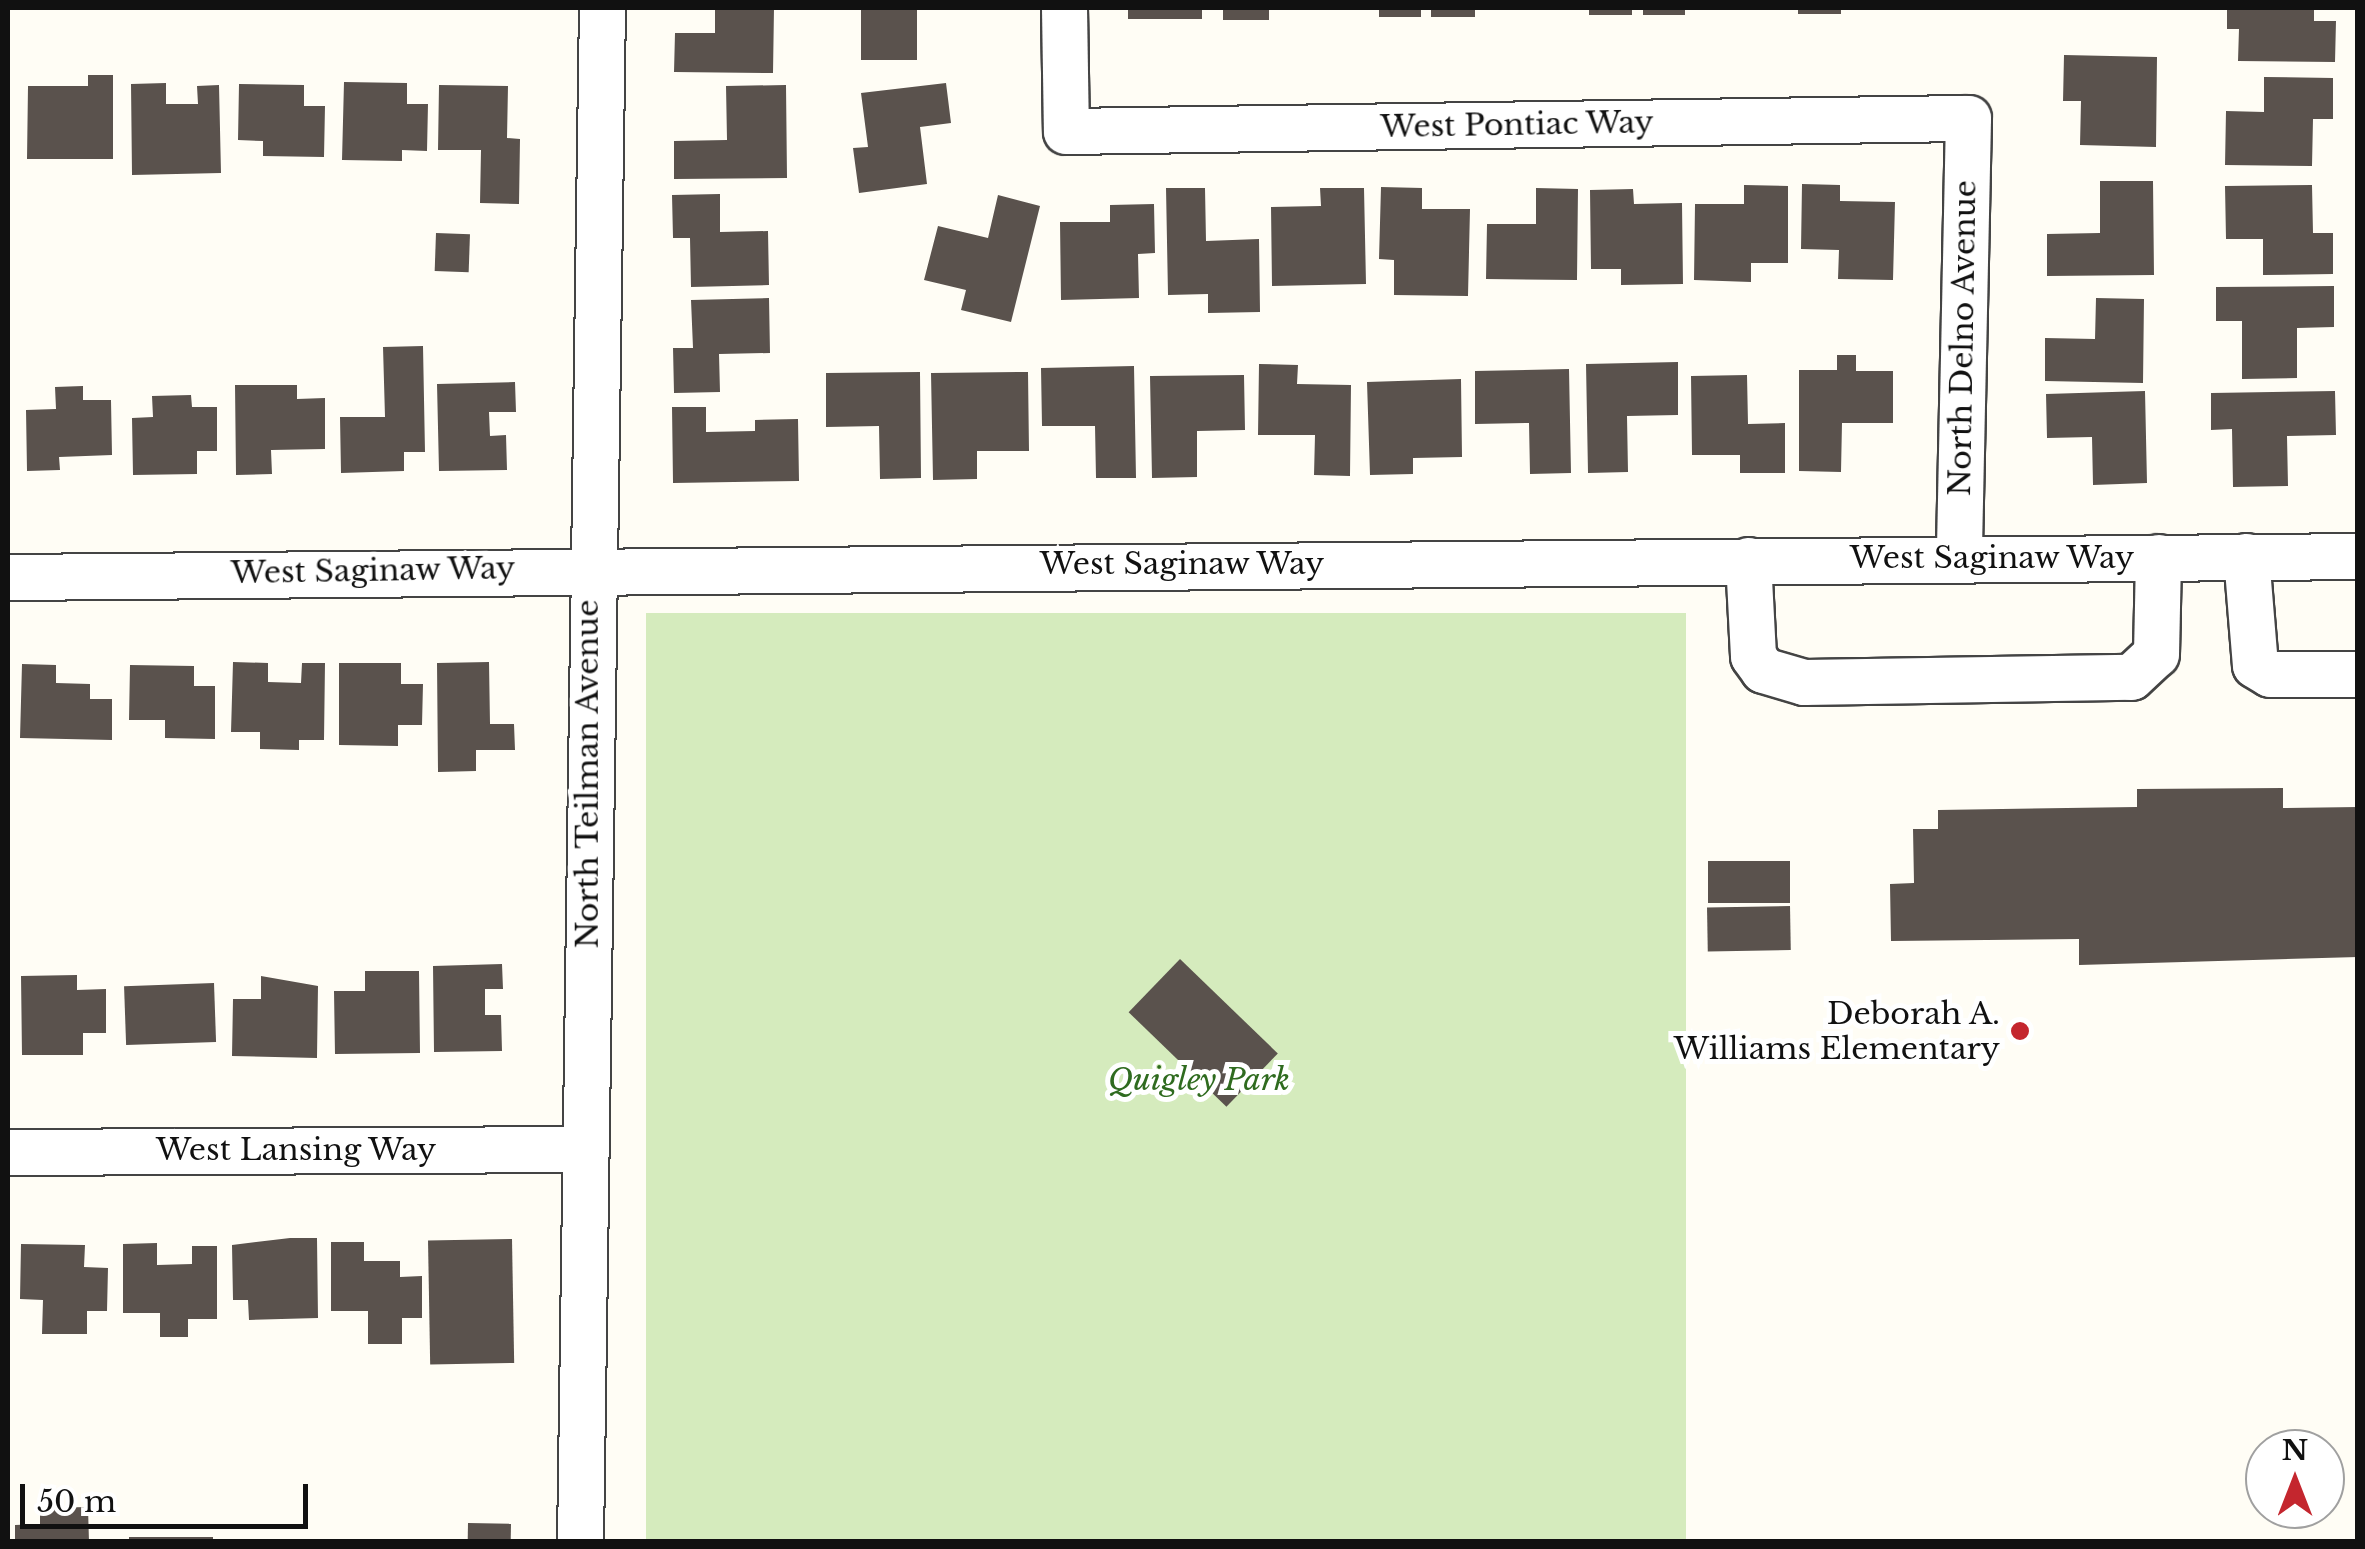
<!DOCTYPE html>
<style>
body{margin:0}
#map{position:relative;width:2365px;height:1549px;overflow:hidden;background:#fffdf5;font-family:"Libre Baskerville",serif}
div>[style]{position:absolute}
.green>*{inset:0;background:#d5ebbd;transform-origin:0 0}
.building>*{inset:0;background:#5a524d;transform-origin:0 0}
.roads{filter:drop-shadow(2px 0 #444) drop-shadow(-2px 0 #444) drop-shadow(0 2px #444) drop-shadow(0 -2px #444)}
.minor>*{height:45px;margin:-22.5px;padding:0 22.5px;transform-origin:22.5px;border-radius:22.5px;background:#fff}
.dots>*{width:28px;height:28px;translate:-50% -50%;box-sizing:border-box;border:5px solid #fff;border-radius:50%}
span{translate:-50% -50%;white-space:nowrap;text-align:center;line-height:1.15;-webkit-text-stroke:10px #fff;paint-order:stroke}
.street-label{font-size:30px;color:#111}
.poi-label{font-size:30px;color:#111}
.right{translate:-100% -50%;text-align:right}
.park-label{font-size:30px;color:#2f6b1f;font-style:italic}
.frame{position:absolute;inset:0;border:10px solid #111;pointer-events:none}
.north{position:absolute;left:2245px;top:1429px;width:100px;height:100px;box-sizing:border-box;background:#fff;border:2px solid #a0a0a0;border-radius:50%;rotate:0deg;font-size:28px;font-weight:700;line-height:40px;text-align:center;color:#111}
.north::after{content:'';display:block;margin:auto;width:35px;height:45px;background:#c4262e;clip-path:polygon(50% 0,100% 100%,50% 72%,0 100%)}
.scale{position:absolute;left:20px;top:1484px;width:288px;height:45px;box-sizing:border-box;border:5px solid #111;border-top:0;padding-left:12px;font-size:30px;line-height:35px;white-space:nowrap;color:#111;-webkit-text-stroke:8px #fff;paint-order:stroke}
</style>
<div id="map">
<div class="green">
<i style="left:1686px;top:613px;width:928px;height:1040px;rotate:90deg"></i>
</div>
<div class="building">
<i style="clip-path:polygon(715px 8px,774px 8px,773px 73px,674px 72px,675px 33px,715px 33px)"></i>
<i style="left:861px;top:8px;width:56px;height:52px"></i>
<i style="left:1128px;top:8px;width:74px;height:11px"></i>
<i style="left:1223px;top:8px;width:46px;height:12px"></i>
<i style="left:1379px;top:8px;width:42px;height:9px"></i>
<i style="left:1431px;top:8px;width:44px;height:9px"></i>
<i style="left:1589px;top:8px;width:43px;height:7px"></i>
<i style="left:1643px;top:8px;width:42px;height:7px"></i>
<i style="left:1798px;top:8px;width:43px;height:6px"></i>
<i style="clip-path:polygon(2227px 8px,2314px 8px,2314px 21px,2336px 21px,2335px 62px,2238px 61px,2239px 29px,2227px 29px)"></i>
<i style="clip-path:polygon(2064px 55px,2157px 57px,2156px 147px,2080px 145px,2081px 101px,2063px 101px)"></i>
<i style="clip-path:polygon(88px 75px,113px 75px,113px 159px,27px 159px,28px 86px,88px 86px)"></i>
<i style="clip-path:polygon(2264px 77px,2333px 78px,2333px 119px,2313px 119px,2312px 166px,2225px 165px,2226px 111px,2264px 112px)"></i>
<i style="clip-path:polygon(344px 82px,407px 83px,407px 104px,428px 104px,427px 151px,402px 150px,402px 161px,342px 160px)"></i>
<i style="clip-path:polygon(166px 83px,166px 104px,198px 104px,197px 86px,219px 85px,221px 173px,132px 175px,131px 84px)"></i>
<i style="clip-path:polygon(946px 83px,951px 123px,920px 127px,927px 184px,859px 193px,853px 148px,868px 147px,861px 93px)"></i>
<i style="clip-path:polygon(239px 84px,304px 85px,304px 106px,325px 106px,324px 157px,263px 156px,263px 141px,238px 140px)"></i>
<i style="clip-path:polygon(439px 85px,508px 86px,507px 138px,520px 139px,519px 204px,480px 203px,481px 150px,438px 150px)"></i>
<i style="clip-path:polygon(786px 85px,787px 178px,674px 179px,674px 141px,727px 140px,726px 86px)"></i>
<i style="clip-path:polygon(2100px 181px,2153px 181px,2154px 275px,2047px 276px,2047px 234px,2100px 233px)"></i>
<i style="clip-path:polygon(1802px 184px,1840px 185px,1840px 201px,1895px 202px,1893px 280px,1838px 279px,1839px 250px,1801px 249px)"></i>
<i style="clip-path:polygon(1744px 185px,1788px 186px,1788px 263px,1751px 263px,1751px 282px,1694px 280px,1695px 204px,1744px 204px)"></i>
<i style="clip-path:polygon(2312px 185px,2313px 233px,2333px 233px,2333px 274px,2263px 275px,2263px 239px,2226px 239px,2225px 186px)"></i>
<i style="clip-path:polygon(1381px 187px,1422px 188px,1422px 209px,1470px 209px,1468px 296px,1394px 295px,1394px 260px,1379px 259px)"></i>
<i style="clip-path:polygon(1166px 188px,1205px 188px,1206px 241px,1259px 239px,1260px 312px,1208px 313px,1208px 294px,1168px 295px)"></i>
<i style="clip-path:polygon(1320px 188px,1364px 188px,1366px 284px,1272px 286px,1271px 207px,1321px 206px)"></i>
<i style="clip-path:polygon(1536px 188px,1578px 189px,1577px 280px,1486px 279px,1487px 224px,1536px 224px)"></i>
<i style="clip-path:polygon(1633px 189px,1634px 204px,1682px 203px,1683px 284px,1621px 285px,1621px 269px,1591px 269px,1590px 190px)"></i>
<i style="clip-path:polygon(720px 194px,720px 232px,768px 231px,769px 285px,691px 287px,690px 238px,673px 238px,672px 195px)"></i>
<i style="clip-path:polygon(998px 195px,1040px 206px,1011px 322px,961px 310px,966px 290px,924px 280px,938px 226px,988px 238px)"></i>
<i style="clip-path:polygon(1154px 204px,1155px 253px,1138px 254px,1139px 298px,1061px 300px,1060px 222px,1110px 222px,1110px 205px)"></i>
<i style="left:436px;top:233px;width:34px;height:38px;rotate:2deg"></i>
<i style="clip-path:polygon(2334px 286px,2334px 327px,2297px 328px,2297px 378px,2242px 379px,2242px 321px,2216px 321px,2216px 287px)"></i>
<i style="clip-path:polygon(769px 298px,770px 353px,719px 354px,720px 392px,674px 393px,673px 348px,693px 348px,691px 300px)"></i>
<i style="clip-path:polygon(2096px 298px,2144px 299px,2143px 383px,2045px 381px,2045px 338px,2095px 339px)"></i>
<i style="clip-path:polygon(423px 346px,425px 452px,404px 452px,404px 471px,341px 473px,340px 417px,385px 417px,383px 347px)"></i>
<i style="clip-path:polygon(1837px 355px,1856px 355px,1856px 371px,1893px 371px,1893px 423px,1842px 423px,1841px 472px,1799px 471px,1799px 370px,1837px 370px)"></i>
<i style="clip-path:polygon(1678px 362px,1678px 415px,1627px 416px,1628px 472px,1588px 473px,1586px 364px)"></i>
<i style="clip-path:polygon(1259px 364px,1298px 365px,1297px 384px,1351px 385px,1350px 476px,1314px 475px,1315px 435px,1258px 435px)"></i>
<i style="clip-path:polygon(1134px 366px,1136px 478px,1096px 478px,1095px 426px,1042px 426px,1041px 368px)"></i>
<i style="clip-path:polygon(1569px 369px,1571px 473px,1530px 474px,1529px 423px,1475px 424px,1475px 371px)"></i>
<i style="clip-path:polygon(920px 372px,921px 478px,880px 479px,879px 426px,826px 427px,826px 373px)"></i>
<i style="clip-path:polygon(1028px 372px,1029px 451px,977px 451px,977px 479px,933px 480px,931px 373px)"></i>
<i style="clip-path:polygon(1244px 375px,1245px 430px,1197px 431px,1197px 477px,1152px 478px,1150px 376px)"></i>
<i style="clip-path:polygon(1747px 375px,1748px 424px,1785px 423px,1785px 473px,1740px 473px,1740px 455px,1692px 455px,1691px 376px)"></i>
<i style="clip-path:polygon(1461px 379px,1462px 457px,1413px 458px,1413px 474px,1370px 475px,1367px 382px)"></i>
<i style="clip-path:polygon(515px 382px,516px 412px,489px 412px,490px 436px,506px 435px,507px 470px,439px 471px,437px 384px)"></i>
<i style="clip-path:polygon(235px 385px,297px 385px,297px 399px,325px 398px,325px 449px,271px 450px,272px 474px,236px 475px)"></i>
<i style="clip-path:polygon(83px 386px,83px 400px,111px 400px,112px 455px,59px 457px,60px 470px,27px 471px,26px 410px,56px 409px,55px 387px)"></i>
<i style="clip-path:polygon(2145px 391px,2147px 483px,2093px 485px,2092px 437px,2047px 438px,2046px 394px)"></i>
<i style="clip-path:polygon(2335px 391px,2336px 435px,2287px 436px,2288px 486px,2233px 487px,2232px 429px,2211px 430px,2211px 393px)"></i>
<i style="clip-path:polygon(191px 395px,192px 407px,217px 407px,217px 451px,197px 451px,197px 474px,133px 475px,132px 418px,153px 417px,152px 396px)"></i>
<i style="clip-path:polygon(672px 407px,706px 407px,706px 432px,755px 431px,755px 420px,798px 419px,799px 481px,673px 483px)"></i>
<i style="clip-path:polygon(233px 662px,268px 663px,268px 682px,301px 683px,302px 663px,325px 663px,324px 740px,299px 740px,299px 750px,260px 749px,260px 732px,231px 732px)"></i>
<i style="clip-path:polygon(489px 662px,490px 724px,514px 724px,515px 750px,476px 750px,476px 771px,438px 772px,437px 663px)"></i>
<i style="clip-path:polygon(339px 663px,401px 663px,401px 684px,423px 684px,422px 725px,398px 725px,398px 746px,339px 745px)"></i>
<i style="clip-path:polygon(22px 664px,56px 665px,56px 683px,90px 684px,90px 699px,112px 699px,112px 740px,20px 738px)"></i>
<i style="clip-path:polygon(130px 665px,194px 666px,194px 686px,215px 686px,215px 739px,165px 738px,165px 720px,129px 720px)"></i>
<i style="clip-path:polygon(2283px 788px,2283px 808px,2358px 807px,2358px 957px,2079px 965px,2079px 939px,1891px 941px,1890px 884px,1914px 883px,1913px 829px,1938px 829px,1938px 810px,2137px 807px,2137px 789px)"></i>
<i style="left:1708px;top:861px;width:82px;height:42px"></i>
<i style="left:1790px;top:906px;width:44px;height:83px;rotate:89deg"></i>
<i style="left:1180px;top:959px;width:136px;height:74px;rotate:44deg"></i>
<i style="clip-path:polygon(502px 964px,503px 989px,485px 989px,485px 1015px,501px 1015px,502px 1051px,434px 1052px,433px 966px)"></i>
<i style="clip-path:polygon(365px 971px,419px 971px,420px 1053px,335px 1054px,334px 991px,365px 991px)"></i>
<i style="clip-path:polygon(77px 975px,77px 990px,106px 989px,106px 1033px,83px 1033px,83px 1055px,22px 1055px,21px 976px)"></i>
<i style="clip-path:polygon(261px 976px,318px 986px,317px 1058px,232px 1056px,233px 999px,261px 999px)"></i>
<i style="left:214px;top:983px;width:59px;height:90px;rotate:88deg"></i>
<i style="clip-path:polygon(290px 1238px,317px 1238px,318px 1318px,249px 1320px,248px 1300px,233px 1300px,232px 1245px)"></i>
<i style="left:512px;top:1239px;width:124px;height:84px;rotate:89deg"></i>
<i style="clip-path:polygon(331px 1242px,364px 1242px,364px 1261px,400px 1261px,400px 1277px,422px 1276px,422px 1318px,402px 1318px,402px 1344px,368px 1344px,368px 1311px,331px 1311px)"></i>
<i style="clip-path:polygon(157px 1243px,157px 1265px,192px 1264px,192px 1246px,217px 1246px,217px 1319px,188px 1319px,188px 1337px,160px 1337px,160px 1313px,123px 1313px,123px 1244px)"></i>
<i style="clip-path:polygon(21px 1244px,85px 1245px,84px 1267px,108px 1268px,107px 1311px,87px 1311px,87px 1334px,42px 1334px,43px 1300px,20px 1299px)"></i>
<i style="clip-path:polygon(88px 1507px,89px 1542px,15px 1542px,15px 1525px,40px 1524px,40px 1508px)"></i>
<i style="left:468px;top:1523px;width:43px;height:19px;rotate:1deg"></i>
<i style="left:129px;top:1537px;width:84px;height:5px"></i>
</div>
<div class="roads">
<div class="minor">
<i style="left:1064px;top:8px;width:123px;rotate:89.1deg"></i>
<i style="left:1066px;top:131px;width:902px;rotate:-0.83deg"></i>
<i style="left:1968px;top:118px;width:440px;rotate:91.2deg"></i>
<i style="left:2246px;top:556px;width:109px;rotate:85.3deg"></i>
<i style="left:2255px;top:665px;width:17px;rotate:31deg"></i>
<i style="left:2270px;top:674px;width:88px"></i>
<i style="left:1748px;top:560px;width:96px;rotate:87deg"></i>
<i style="left:1753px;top:656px;width:17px;rotate:54deg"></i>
<i style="left:1763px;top:670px;width:43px;rotate:16.3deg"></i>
<i style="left:1804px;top:682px;width:327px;rotate:-0.9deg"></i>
<i style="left:2131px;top:677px;width:34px;rotate:-43deg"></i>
<i style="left:2156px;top:654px;width:97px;rotate:-88.8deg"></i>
<i style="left:8px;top:577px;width:2350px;rotate:-0.51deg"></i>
<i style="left:8px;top:1152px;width:577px;rotate:-0.3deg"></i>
<i style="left:580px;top:1542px;width:1534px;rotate:-89.18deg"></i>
</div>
</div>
<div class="dots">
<i style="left:2020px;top:1031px;background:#c4262e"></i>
</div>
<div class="street-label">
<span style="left:1517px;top:125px;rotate:-1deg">West Pontiac Way</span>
<span style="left:1963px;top:338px;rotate:-89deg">North Delno Avenue</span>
<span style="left:1992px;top:558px">West Saginaw Way</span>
<span style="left:1182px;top:564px">West Saginaw Way</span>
<span style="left:373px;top:571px;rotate:-1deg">West Saginaw Way</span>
<span style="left:588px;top:774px;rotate:-90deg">North Teilman Avenue</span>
<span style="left:296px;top:1150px">West Lansing Way</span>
</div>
<div class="poi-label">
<span class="right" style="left:2000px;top:1031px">Deborah A.<br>Williams Elementary</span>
</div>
<div class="park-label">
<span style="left:1199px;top:1080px">Quigley Park</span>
</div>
<div class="frame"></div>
<div class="north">N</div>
<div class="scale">50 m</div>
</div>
